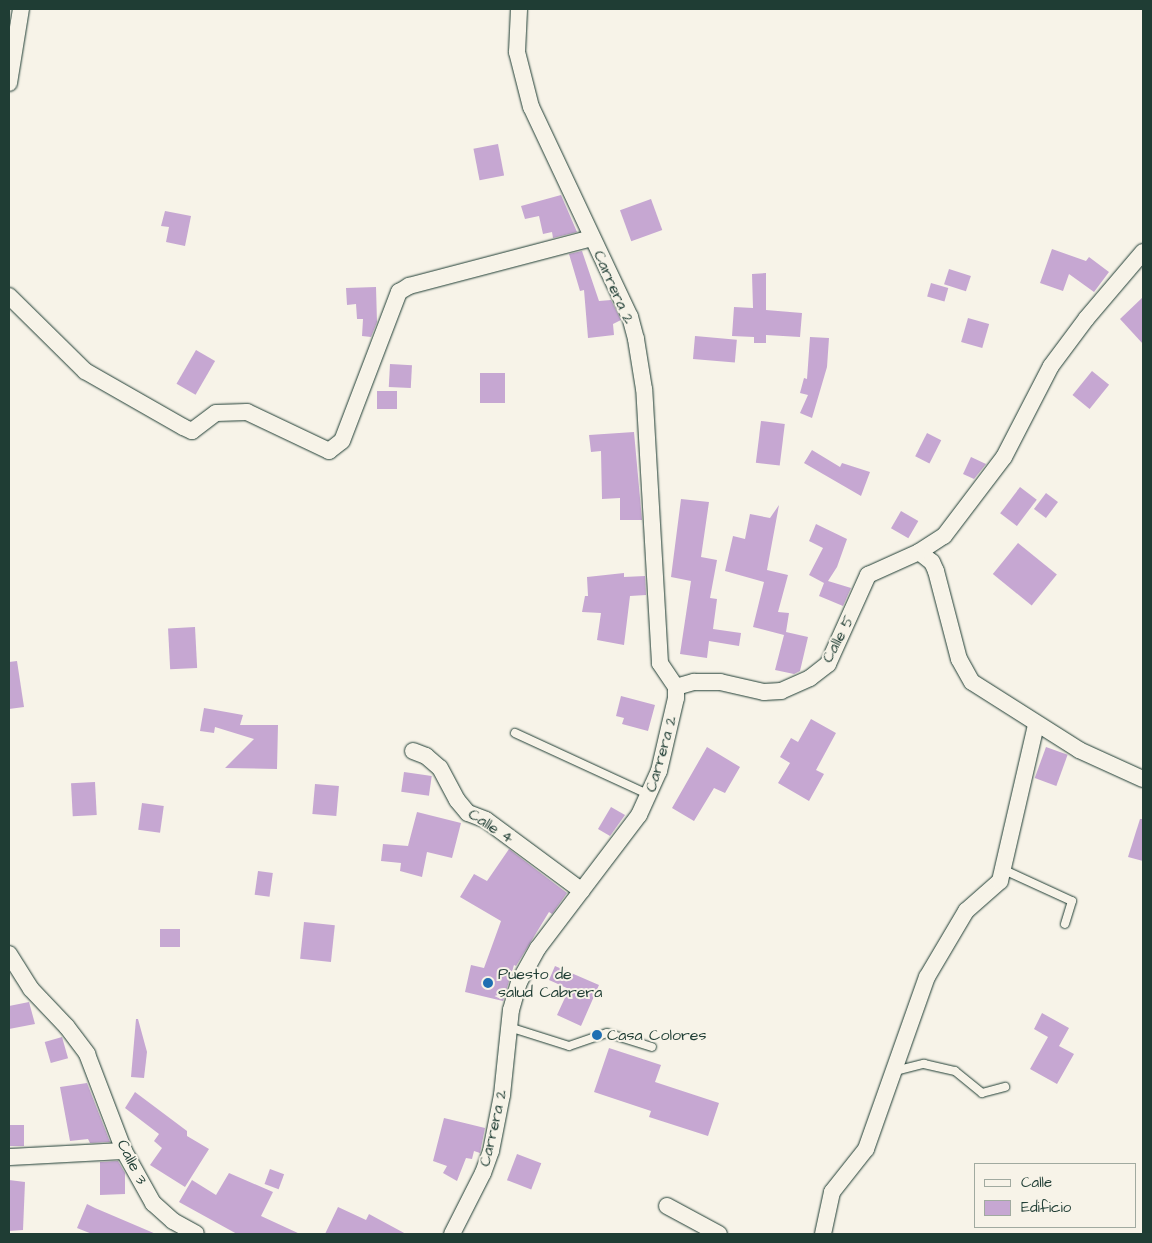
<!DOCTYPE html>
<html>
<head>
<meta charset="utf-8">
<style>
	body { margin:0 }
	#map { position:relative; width:1152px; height:1243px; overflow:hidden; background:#f7f3e8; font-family:"Architects Daughter",sans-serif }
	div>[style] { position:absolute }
	.building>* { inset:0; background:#c6a7d2; transform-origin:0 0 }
	.roads { filter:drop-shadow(0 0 1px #1f3d34) drop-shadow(0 0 1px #1f3d34) }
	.service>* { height:8px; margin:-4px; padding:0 4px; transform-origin:4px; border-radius:4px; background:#f7f3e8 }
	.minor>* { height:16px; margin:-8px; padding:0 8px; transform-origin:8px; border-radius:8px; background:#f7f3e8 }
	.dots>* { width:14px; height:14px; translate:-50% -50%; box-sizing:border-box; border:2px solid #f7f3e8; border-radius:50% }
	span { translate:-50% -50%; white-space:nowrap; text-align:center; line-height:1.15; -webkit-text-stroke:4px #f7f3e8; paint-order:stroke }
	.street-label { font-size:16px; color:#1f3d34 }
	.poi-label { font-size:16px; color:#1f3d34 }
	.left { translate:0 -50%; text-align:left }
	.frame { position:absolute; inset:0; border:10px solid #1f3d34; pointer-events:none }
	.legend { position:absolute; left:974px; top:1163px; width:162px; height:65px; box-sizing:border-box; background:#f7f3e8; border:1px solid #a1aaa0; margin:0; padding:6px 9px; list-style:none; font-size:15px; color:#1f3d34 }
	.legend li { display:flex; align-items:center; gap:10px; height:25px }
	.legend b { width:25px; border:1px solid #a1aaa0 }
</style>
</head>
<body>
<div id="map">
	<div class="building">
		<div style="left:498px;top:144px;width:32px;height:25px;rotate:79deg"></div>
		<div style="clip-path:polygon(561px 195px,577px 232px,553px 238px,552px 232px,543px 234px,539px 216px,525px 219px,521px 206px)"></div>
		<div style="left:651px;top:199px;width:33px;height:33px;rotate:70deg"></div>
		<div style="clip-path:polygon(165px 211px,191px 216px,185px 246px,166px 242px,169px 227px,161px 226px)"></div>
		<div style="clip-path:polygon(1052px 249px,1086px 261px,1089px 257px,1109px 272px,1094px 292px,1069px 274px,1063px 291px,1040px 283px)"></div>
		<div style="clip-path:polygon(582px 251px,599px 301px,611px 300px,621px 320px,613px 324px,614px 335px,588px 338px,584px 290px,580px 291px,569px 254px)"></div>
		<div style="left:949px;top:269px;width:23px;height:16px;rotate:18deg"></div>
		<div style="clip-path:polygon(766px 273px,766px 310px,802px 313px,800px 337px,766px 335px,766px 343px,754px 343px,754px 337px,732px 336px,734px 307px,753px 308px,752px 274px)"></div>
		<div style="left:931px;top:283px;width:18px;height:14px;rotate:16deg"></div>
		<div style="clip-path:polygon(376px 287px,377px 322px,371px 337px,362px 336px,363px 319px,357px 319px,356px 304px,347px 305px,346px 288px)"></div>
		<div style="clip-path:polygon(1143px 297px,1143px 344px,1120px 319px)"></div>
		<div style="left:968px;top:318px;width:22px;height:25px;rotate:16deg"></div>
		<div style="left:695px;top:336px;width:42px;height:23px;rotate:5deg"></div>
		<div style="clip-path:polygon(810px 337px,829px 338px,827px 367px,812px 418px,800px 413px,808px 395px,800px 393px,804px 378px,807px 379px)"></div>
		<div style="left:196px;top:350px;width:22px;height:39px;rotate:30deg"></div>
		<div style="left:390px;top:364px;width:22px;height:23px;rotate:3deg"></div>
		<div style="left:1092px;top:371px;width:22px;height:31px;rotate:39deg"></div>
		<div style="left:480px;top:373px;width:25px;height:30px"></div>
		<div style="left:377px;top:391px;width:20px;height:18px"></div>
		<div style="left:761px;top:421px;width:24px;height:42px;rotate:7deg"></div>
		<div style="clip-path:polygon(634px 432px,642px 520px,620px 520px,620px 498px,602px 499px,601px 451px,591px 452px,589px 435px)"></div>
		<div style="left:927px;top:433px;width:16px;height:26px;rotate:27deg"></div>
		<div style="clip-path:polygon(812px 450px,840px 467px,842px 463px,870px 472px,861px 496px,804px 463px)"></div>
		<div style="clip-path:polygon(971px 457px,986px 464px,974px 479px,963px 474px)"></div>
		<div style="left:1020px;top:487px;width:21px;height:33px;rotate:37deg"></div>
		<div style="left:1046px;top:493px;width:15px;height:20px;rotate:37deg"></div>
		<div style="clip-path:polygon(681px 499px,709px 502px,701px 557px,717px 560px,710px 598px,717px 599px,713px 629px,741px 633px,739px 646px,709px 641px,707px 658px,680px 654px,691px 581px,671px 577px)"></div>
		<div style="clip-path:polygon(779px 505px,767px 570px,788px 575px,778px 612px,789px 613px,786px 632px,808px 637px,800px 671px,794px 674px,775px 670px,784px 635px,753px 627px,764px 582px,725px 571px,733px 536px,745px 539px,750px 514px,770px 518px)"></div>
		<div style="left:901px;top:511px;width:20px;height:20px;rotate:30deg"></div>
		<div style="clip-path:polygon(816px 524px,847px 539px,837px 567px,828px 581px,851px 588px,843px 606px,819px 596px,824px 583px,809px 575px,823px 548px,809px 541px)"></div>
		<div style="left:1018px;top:543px;width:50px;height:40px;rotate:39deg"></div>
		<div style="clip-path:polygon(624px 573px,624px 577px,645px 576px,646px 595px,630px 596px,624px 645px,597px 640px,601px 613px,582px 612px,585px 596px,588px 596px,587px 577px)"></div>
		<div style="left:195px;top:627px;width:41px;height:27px;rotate:87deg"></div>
		<div style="clip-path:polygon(17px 661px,24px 707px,9px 709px,9px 662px)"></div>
		<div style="clip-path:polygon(621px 696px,655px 705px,648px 731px,622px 724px,624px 718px,616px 716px)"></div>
		<div style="clip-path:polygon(204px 708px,243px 715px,240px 725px,278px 725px,277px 769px,225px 768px,254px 739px,215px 727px,214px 733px,200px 731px)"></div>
		<div style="clip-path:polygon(811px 719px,836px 733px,816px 770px,824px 774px,809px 801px,778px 783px,790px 763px,780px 757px,791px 738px,798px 742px)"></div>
		<div style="clip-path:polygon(707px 747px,740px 767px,725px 793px,714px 788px,694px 821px,672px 808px)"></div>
		<div style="left:1046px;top:747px;width:23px;height:33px;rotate:20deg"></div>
		<div style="left:404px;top:772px;width:28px;height:20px;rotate:8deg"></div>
		<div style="left:95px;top:782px;width:33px;height:24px;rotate:87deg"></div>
		<div style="left:315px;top:784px;width:24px;height:30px;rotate:5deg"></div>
		<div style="left:142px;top:803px;width:22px;height:27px;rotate:8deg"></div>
		<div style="clip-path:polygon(611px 807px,625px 815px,610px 836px,598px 829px)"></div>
		<div style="clip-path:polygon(417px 812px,461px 823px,452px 858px,427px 852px,422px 877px,400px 871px,401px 863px,381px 861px,383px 844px,408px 846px)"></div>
		<div style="clip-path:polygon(1140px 819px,1143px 819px,1143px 861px,1128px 857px)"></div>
		<div style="clip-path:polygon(509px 849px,567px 893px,552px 914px,549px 912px,516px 966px,514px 965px,503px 1001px,465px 992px,471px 965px,484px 968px,501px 921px,460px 897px,474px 874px,487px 881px)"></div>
		<div style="left:258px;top:871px;width:15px;height:24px;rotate:8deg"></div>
		<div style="left:304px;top:922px;width:31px;height:37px;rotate:6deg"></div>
		<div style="left:160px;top:929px;width:20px;height:18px"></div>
		<div style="clip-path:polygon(555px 966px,599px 985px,581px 1026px,557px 1015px,569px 989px,549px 980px)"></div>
		<div style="clip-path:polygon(29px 1002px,35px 1024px,9px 1029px,9px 1006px)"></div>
		<div style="clip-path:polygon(1042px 1013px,1069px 1028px,1059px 1046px,1074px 1054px,1057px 1084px,1030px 1069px,1048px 1037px,1034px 1029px)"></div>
		<div style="clip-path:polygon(136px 1019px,138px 1019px,147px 1052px,144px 1078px,131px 1077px)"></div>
		<div style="left:62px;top:1037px;width:22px;height:18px;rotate:74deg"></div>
		<div style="clip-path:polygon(609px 1048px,661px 1065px,655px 1082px,719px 1103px,708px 1136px,649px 1117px,651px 1111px,594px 1092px)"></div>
		<div style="clip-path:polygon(87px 1083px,110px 1142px,90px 1143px,88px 1139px,70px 1141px,60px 1087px)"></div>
		<div style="clip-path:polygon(135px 1092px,187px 1131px,187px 1136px,209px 1149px,185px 1187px,150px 1165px,162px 1148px,154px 1141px,159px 1134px,125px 1108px)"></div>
		<div style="clip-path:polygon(444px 1118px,485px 1128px,480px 1153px,474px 1151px,472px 1159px,466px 1158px,457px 1181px,443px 1173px,447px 1166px,433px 1161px)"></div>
		<div style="left:24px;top:1125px;width:21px;height:15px;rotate:90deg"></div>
		<div style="left:517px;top:1154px;width:26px;height:28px;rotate:21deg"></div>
		<div style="clip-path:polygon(118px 1161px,125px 1173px,125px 1194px,100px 1195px,100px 1162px)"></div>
		<div style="left:270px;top:1169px;width:15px;height:16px;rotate:20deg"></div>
		<div style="clip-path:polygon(229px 1173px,273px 1192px,261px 1216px,300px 1234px,237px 1234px,179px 1202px,192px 1180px,216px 1195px)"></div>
		<div style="clip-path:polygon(9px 1180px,25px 1182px,23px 1230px,9px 1231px)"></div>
		<div style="clip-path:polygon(87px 1204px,95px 1208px,156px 1234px,92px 1234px,77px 1228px)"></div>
		<div style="clip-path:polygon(338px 1207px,366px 1220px,369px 1214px,406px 1234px,325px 1234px)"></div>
	</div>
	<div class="roads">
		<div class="service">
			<div style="left:515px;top:733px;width:149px;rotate:24.7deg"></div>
			<div style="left:1002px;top:869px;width:77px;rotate:24.6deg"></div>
			<div style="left:1072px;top:901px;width:24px;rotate:107deg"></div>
			<div style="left:509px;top:1027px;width:63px;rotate:17.6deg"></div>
			<div style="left:569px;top:1046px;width:40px;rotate:-18.9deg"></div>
			<div style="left:607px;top:1033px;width:47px;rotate:17.3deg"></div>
			<div style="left:895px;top:1071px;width:30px;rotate:-14deg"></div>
			<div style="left:924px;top:1064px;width:32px;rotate:13deg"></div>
			<div style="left:955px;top:1071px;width:35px;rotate:39deg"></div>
			<div style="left:982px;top:1093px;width:24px;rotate:-15deg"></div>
		</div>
		<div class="minor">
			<div style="left:9px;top:83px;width:75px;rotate:-80.8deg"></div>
			<div style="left:9px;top:296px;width:107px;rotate:44.6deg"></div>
			<div style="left:85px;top:371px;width:113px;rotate:29.7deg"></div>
			<div style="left:183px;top:427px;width:10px;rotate:24deg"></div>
			<div style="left:192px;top:431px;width:30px;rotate:-37deg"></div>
			<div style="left:216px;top:413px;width:31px;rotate:-2deg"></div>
			<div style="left:247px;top:412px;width:91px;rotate:25.4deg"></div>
			<div style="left:329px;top:451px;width:16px;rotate:-38deg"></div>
			<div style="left:342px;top:441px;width:160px;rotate:-69.1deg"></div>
			<div style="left:399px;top:292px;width:12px;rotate:-31deg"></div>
			<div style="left:409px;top:286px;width:189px;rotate:-14.7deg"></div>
			<div style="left:919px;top:552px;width:16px;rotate:38deg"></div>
			<div style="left:932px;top:562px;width:10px;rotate:66deg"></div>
			<div style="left:936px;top:571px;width:91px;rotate:75.4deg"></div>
			<div style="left:959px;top:659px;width:26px;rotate:61deg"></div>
			<div style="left:972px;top:682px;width:127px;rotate:32.4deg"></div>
			<div style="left:1079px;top:750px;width:70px;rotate:24.4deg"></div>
			<div style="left:676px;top:687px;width:19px;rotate:-16deg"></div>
			<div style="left:694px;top:682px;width:26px"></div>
			<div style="left:720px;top:682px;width:45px;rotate:12.8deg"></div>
			<div style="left:764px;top:692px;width:17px;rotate:-3deg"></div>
			<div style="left:781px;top:691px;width:32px;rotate:-24deg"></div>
			<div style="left:810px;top:678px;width:23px;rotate:-38deg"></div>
			<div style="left:828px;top:664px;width:98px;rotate:-65.8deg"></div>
			<div style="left:868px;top:575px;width:56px;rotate:-24.3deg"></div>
			<div style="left:919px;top:552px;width:30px;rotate:-33deg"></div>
			<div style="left:944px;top:536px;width:99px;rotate:-52.8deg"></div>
			<div style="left:1004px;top:457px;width:102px;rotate:-62.7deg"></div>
			<div style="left:1051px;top:366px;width:59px;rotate:-53.3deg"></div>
			<div style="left:1086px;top:319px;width:88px;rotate:-49.6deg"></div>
			<div style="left:413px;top:751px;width:14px;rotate:21deg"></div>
			<div style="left:426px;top:756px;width:18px;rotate:41deg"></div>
			<div style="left:440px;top:768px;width:36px;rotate:62deg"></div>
			<div style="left:457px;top:800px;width:17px;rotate:50deg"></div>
			<div style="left:468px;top:813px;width:19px;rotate:21deg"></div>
			<div style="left:486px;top:820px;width:119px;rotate:36.5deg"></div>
			<div style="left:9px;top:954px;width:41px;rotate:57.8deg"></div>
			<div style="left:31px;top:989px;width:52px;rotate:46.5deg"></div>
			<div style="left:67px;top:1027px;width:34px;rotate:53deg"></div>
			<div style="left:87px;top:1054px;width:104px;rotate:69.1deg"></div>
			<div style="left:124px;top:1151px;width:60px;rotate:60.9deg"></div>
			<div style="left:153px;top:1203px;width:27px;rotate:42deg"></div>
			<div style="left:173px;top:1221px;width:26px;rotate:29deg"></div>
			<div style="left:9px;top:1157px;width:115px;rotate:-3deg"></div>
			<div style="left:667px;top:1206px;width:59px;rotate:28.3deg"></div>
			<div style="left:452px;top:1234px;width:68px;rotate:-63.1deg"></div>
			<div style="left:483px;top:1173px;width:23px;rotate:-70deg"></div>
			<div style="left:491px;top:1151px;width:57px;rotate:-78.9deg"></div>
			<div style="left:502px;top:1095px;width:85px;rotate:-84deg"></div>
			<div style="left:511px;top:1010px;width:29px;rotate:-74deg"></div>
			<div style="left:519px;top:982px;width:39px;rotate:-61deg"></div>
			<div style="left:538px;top:948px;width:167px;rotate:-52.8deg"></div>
			<div style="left:639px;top:815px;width:48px;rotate:-65.6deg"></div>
			<div style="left:659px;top:771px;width:75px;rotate:-76.9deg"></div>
			<div style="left:676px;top:698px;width:11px;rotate:-90deg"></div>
			<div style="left:676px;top:687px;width:29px;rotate:-124deg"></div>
			<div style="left:660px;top:663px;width:274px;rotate:-93.3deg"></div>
			<div style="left:644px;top:389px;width:51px;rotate:-99.1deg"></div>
			<div style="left:636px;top:339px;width:23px;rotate:-105deg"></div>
			<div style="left:630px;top:317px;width:232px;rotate:-115.2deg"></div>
			<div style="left:531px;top:107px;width:57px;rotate:-104.3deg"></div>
			<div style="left:517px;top:52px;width:43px;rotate:-87.3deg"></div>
			<div style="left:823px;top:1234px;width:43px;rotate:-77.9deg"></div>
			<div style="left:832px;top:1192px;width:55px;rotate:-51.7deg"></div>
			<div style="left:866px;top:1149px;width:182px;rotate:-70.5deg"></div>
			<div style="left:927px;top:977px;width:77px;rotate:-59.4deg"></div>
			<div style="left:966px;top:911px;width:45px;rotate:-41.4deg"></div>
			<div style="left:1000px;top:881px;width:160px;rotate:-77deg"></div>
		</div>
	</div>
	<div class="dots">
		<div style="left:488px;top:983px;background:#1f6fb2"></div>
		<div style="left:597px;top:1035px;background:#1f6fb2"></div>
	</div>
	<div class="street-label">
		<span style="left:614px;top:287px;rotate:66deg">Carrera 2</span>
		<span style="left:838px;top:639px;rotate:-62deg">Calle 5</span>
		<span style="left:661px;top:754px;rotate:-74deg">Carrera 2</span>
		<span style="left:491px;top:826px;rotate:33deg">Calle 4</span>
		<span style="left:493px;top:1128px;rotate:-77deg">Carrera 2</span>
		<span style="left:132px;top:1162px;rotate:63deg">Calle 3</span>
	</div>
	<div class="poi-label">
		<span class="left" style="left:498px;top:983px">Puesto de<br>salud Cabrera</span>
		<span class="left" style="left:607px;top:1035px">Casa Colores</span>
	</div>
	<div class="frame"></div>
	<ul class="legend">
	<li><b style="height:6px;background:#f7f3e8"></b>Calle</li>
	<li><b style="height:14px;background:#c6a7d2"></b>Edificio</li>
	</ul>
</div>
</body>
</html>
